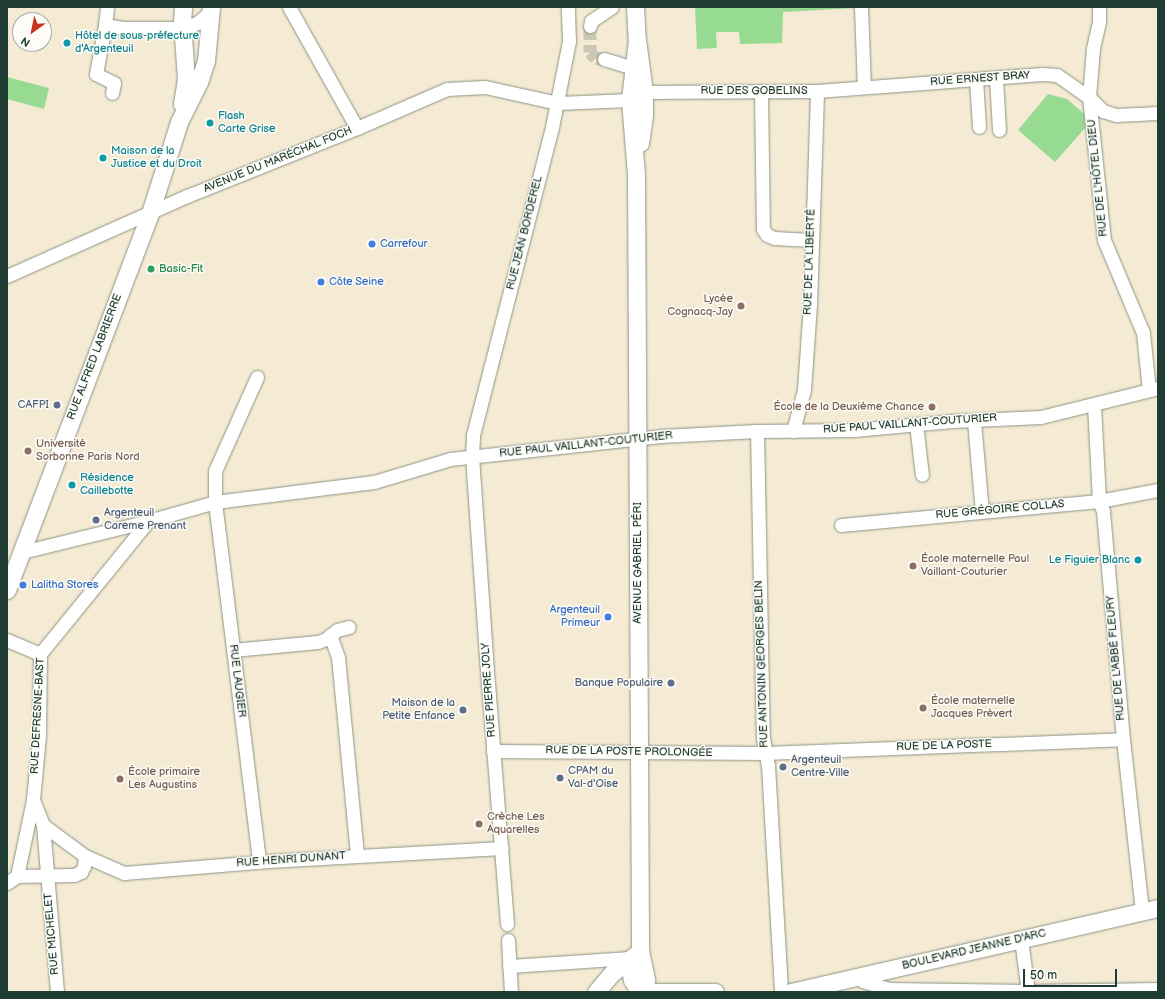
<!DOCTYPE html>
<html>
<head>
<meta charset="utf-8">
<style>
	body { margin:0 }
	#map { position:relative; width:1165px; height:999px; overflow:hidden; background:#f5ead4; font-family:"Balsamiq Sans",sans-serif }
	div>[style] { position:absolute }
	.green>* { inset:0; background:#97db93 }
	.minor-tunnel>* { height:13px; margin-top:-6.5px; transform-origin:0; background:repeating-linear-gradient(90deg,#cac7b4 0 13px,transparent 0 19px) }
	.roads { filter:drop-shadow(0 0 1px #8a9484) drop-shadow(0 0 1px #8a9484) }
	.minor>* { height:13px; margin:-6.5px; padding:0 6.5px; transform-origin:6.5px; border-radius:6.5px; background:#fff }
	.major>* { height:17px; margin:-8.5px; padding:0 8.5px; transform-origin:8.5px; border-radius:8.5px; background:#fff }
	.dots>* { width:11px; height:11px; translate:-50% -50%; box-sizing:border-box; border:2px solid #fdfcf7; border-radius:50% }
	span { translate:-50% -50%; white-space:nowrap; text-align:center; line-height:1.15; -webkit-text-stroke:3px #fdfcf7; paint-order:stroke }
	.culture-label { font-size:11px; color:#0d838f }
	.left { translate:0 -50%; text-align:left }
	.right { translate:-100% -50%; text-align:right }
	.street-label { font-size:11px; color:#1f3d34 }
	.shop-label { font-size:11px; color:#366cbe }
	.leisure-label { font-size:11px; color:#27864d }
	.education-label { font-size:11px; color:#785e54 }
	.service-label { font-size:11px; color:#4e5e75 }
	.frame { position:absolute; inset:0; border:8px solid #1f3d34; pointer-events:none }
	.north { position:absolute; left:12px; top:12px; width:40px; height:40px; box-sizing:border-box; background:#fdfcf7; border:1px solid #a4b0a9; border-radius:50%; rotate:213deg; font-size:11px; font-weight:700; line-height:16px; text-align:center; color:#1f3d34 }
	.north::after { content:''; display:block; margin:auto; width:14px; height:18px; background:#c8321e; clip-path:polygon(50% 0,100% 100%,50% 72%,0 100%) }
	.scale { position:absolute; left:1023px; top:969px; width:94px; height:18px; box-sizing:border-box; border:2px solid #1f3d34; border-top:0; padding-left:5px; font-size:12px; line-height:14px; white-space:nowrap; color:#1f3d34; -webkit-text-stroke:3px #fdfcf7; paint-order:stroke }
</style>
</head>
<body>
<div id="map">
	<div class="green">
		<div style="clip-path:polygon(695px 7px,857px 7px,857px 8px,783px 12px,782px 43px,740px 44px,739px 32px,716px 32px,717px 48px,697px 49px)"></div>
		<div style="clip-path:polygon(7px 77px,49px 88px,44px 109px,7px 99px)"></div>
		<div style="clip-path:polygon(1048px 94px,1067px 99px,1084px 114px,1086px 127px,1055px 162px,1018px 130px)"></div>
	</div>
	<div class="minor-tunnel">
		<div style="left:590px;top:26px;width:26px;rotate:90deg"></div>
		<div style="left:590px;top:52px;width:8px;rotate:45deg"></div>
		<div style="left:596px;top:58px;width:8px;rotate:7deg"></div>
	</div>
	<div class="roads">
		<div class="minor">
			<div style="left:107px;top:7px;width:18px;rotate:96deg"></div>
			<div style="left:105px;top:25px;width:18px;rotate:9deg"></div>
			<div style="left:123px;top:28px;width:59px"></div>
			<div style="left:182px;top:28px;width:16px;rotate:-18deg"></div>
			<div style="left:197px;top:23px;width:17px;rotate:-40deg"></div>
			<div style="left:289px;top:7px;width:139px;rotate:60.7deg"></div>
			<div style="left:861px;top:7px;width:80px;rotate:87.9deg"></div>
			<div style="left:1099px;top:7px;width:15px;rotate:90deg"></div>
			<div style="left:1099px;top:22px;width:28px;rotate:103deg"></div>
			<div style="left:1093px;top:49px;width:48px;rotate:94.8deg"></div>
			<div style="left:1089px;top:97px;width:144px;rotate:84deg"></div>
			<div style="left:1104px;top:240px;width:101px;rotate:67.2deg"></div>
			<div style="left:1143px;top:333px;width:57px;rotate:84deg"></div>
			<div style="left:105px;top:25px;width:50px;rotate:100.4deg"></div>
			<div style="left:96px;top:74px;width:20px;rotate:27deg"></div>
			<div style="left:114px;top:83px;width:10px;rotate:101deg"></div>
			<div style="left:590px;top:26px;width:5px;rotate:-79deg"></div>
			<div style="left:591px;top:21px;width:25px;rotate:-34deg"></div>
			<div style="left:604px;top:59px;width:30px;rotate:17deg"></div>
			<div style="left:996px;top:78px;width:52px;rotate:86.7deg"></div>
			<div style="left:976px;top:79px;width:48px;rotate:86.4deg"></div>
			<div style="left:761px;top:91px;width:138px;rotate:89.2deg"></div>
			<div style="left:763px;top:229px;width:7px;rotate:56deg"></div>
			<div style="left:767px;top:235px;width:8px;rotate:23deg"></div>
			<div style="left:774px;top:238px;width:37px;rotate:3deg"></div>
			<div style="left:644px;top:92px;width:173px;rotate:-0.3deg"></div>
			<div style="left:817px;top:91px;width:226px;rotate:-4.3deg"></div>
			<div style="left:1042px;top:74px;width:15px;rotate:4deg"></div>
			<div style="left:1057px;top:75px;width:39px;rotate:35deg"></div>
			<div style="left:1089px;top:97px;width:20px;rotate:45deg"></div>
			<div style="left:1103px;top:111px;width:14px;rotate:17deg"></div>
			<div style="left:1116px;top:115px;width:42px;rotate:-2.7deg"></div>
			<div style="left:7px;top:276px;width:197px;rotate:-24deg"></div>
			<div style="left:187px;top:196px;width:183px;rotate:-21.8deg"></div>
			<div style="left:357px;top:128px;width:98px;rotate:-23.4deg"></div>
			<div style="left:447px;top:89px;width:38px;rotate:-3deg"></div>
			<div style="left:485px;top:87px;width:75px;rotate:12.4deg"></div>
			<div style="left:558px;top:103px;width:72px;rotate:-2.4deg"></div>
			<div style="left:257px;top:377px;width:103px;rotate:114.1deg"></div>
			<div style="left:215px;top:471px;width:31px;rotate:90deg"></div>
			<div style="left:215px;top:502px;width:362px;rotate:83deg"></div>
			<div style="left:1094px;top:405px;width:96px;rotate:87deg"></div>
			<div style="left:1099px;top:501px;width:11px;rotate:68deg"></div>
			<div style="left:1103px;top:511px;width:229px;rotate:85deg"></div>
			<div style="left:1123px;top:739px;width:174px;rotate:83.7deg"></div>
			<div style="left:974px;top:421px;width:91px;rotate:85deg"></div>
			<div style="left:916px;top:424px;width:51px;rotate:83.3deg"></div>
			<div style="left:757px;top:431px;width:307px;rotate:88.9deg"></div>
			<div style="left:763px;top:738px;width:27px;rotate:80deg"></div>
			<div style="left:768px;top:765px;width:227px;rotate:86.7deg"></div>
			<div style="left:793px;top:431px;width:42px;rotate:-75deg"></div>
			<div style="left:804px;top:390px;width:85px;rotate:-86deg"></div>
			<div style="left:810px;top:305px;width:214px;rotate:-88.1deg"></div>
			<div style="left:841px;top:525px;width:259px;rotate:-5.3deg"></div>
			<div style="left:1099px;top:501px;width:60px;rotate:-10.6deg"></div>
			<div style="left:22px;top:552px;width:130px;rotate:-13.8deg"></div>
			<div style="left:148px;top:521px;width:70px;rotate:-15.8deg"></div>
			<div style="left:215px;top:502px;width:160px;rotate:-7.2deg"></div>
			<div style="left:374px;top:482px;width:79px;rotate:-16.8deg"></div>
			<div style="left:450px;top:459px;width:212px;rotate:-6.2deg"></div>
			<div style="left:661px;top:436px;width:96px;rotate:-3deg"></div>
			<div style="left:757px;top:431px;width:97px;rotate:-0.6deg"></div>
			<div style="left:854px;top:430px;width:98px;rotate:-5.2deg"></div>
			<div style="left:952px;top:421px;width:89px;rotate:-2.6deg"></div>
			<div style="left:1041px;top:417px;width:121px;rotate:-13.9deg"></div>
			<div style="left:330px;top:635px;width:23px;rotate:70deg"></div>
			<div style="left:338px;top:657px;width:200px;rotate:84.5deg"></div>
			<div style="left:7px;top:640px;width:36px;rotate:23deg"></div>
			<div style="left:233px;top:650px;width:85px;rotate:-5.4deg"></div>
			<div style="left:318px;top:642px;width:9px;rotate:-21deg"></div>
			<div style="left:326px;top:639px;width:14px;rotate:-39deg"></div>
			<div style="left:337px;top:630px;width:12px;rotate:-14deg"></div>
			<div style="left:493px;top:751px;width:272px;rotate:0.4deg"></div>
			<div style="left:765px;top:753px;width:358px;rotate:-2.2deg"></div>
			<div style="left:33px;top:800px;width:27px;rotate:68deg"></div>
			<div style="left:43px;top:825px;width:168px;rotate:85.2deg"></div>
			<div style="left:43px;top:825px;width:52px;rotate:36.4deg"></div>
			<div style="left:85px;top:856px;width:43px;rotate:23.6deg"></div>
			<div style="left:124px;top:873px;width:145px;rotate:-4.7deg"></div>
			<div style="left:269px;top:861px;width:233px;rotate:-3.2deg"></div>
			<div style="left:17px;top:876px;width:78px;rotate:-78.1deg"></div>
			<div style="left:33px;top:800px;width:65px;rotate:-84.7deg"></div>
			<div style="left:39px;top:735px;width:81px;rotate:-89.3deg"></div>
			<div style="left:40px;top:654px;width:171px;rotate:-50.9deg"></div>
			<div style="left:7px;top:883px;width:12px;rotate:-35deg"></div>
			<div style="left:17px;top:876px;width:57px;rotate:-1deg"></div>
			<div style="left:74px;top:875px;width:8px;rotate:-23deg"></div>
			<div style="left:81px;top:872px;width:7px;rotate:-63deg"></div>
			<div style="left:84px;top:866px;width:10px;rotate:-84deg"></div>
			<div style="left:507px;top:924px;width:240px;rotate:-94.5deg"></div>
			<div style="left:488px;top:685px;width:230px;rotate:-94deg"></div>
			<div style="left:472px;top:456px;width:21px;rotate:-87deg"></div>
			<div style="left:473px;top:435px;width:318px;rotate:-75.6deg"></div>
			<div style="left:552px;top:127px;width:88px;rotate:-78.8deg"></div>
			<div style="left:569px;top:41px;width:34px;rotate:-92deg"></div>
			<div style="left:1021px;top:939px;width:53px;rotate:82.5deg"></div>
			<div style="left:508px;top:940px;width:52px;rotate:86.7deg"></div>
			<div style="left:509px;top:966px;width:122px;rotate:-3.8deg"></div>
			<div style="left:860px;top:977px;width:5px;rotate:53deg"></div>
			<div style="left:863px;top:981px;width:28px;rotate:17deg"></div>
			<div style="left:890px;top:989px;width:138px;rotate:0.8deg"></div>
			<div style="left:1028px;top:991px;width:130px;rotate:-0.9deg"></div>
		</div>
		<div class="major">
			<div style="left:635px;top:7px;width:33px;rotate:87deg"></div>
			<div style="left:637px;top:40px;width:52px;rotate:82.3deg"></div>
			<div style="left:644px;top:92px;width:23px;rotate:90deg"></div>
			<div style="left:644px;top:115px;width:28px;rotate:98deg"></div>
			<div style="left:637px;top:40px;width:60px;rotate:96.7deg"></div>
			<div style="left:630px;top:100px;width:75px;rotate:85.4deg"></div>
			<div style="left:636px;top:175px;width:776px;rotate:89.7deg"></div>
			<div style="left:640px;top:951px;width:30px;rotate:78deg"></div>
			<div style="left:646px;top:980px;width:13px;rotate:117deg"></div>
			<div style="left:182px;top:104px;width:25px;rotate:-81deg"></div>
			<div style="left:186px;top:79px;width:57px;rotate:-94deg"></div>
			<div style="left:182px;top:22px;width:15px;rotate:-86deg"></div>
			<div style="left:7px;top:590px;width:403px;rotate:-69.2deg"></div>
			<div style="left:150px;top:213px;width:96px;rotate:-72.3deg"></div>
			<div style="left:179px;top:122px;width:45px;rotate:-63.4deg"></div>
			<div style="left:199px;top:82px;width:22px;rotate:-72deg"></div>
			<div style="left:206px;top:61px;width:54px;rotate:-84.7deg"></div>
			<div style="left:640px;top:951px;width:25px;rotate:111deg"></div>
			<div style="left:631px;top:974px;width:6px;rotate:81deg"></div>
			<div style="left:632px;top:980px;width:14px;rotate:56deg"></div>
			<div style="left:596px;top:992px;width:25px;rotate:-50deg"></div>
			<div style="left:612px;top:973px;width:36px;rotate:-38deg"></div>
			<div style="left:640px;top:992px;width:75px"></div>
			<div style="left:791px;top:992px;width:376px;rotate:-12.9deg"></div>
		</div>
	</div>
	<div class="dots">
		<div style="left:67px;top:43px;background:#0f9aa8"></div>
		<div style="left:210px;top:123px;background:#0f9aa8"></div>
		<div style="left:103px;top:158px;background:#0f9aa8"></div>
		<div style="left:372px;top:244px;background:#3f7fe0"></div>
		<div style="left:151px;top:269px;background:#2e9e5b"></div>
		<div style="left:321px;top:282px;background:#3f7fe0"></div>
		<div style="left:741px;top:306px;background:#8d6e63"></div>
		<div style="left:57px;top:405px;background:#5c6f8a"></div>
		<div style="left:932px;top:407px;background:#8d6e63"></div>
		<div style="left:28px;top:451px;background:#8d6e63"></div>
		<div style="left:72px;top:485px;background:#0f9aa8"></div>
		<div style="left:96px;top:520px;background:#5c6f8a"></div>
		<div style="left:1138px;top:560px;background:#0f9aa8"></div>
		<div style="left:913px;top:566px;background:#8d6e63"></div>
		<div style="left:23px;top:585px;background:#3f7fe0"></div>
		<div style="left:608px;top:617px;background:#3f7fe0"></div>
		<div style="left:671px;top:683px;background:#5c6f8a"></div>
		<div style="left:923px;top:708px;background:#8d6e63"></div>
		<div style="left:463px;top:710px;background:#5c6f8a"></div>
		<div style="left:783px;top:767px;background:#5c6f8a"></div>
		<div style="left:560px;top:778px;background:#5c6f8a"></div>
		<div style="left:120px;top:779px;background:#8d6e63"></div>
		<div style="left:479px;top:824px;background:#8d6e63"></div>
	</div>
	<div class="culture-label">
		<span class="left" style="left:75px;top:43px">Hôtel de sous-préfecture<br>d'Argenteuil</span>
		<span class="left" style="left:218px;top:123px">Flash<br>Carte Grise</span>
		<span class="left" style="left:111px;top:158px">Maison de la<br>Justice et du Droit</span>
		<span class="left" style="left:80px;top:485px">Résidence<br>Caillebotte</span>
		<span class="right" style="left:1130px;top:560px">Le Figuier Blanc</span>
	</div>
	<div class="street-label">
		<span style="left:980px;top:79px;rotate:-4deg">RUE ERNEST BRAY</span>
		<span style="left:754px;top:91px">RUE DES GOBELINS</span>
		<span style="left:278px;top:160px;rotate:-22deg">AVENUE DU MARÉCHAL FOCH</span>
		<span style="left:1098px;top:178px;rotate:-96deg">RUE DE L'HÔTEL DIEU</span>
		<span style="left:525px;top:233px;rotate:-76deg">RUE JEAN BORDEREL</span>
		<span style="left:810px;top:262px;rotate:-88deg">RUE DE LA LIBERTÉ</span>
		<span style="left:95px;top:357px;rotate:-69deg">RUE ALFRED LABRIERRE</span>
		<span style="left:910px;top:424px;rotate:-4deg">RUE PAUL VAILLANT-COUTURIER</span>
		<span style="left:586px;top:445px;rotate:-6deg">RUE PAUL VAILLANT-COUTURIER</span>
		<span style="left:1000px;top:510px;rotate:-5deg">RUE GRÉGOIRE COLLAS</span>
		<span style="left:638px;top:563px;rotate:-90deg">AVENUE GABRIEL PÉRI</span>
		<span style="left:1116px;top:658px;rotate:-95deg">RUE DE L'ABBÉ FLEURY</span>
		<span style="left:762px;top:664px;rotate:-92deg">RUE ANTONIN GEORGES BELIN</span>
		<span style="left:237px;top:681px;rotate:83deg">RUE LAUGIER</span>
		<span style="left:489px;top:690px;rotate:-94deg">RUE PIERRE JOLY</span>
		<span style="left:38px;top:716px;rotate:-87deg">RUE DEFRESNE-BAST</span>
		<span style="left:944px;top:746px;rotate:-2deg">RUE DE LA POSTE</span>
		<span style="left:629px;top:752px;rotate:1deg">RUE DE LA POSTE PROLONGÉE</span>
		<span style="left:291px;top:860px;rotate:-4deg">RUE HENRI DUNANT</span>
		<span style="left:52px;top:934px;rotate:-95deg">RUE MICHELET</span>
		<span style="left:974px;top:950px;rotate:-13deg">BOULEVARD JEANNE D'ARC</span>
	</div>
	<div class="shop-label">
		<span class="left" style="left:380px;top:244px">Carrefour</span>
		<span class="left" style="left:329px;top:282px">Côte Seine</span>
		<span class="left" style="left:31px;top:585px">Lalitha Stores</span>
		<span class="right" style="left:600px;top:617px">Argenteuil<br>Primeur</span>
	</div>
	<div class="leisure-label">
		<span class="left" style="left:159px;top:269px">Basic-Fit</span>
	</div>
	<div class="education-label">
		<span class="right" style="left:733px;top:306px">Lycée<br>Cognacq-Jay</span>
		<span class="right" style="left:924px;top:407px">École de la Deuxième Chance</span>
		<span class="left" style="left:36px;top:451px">Université<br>Sorbonne Paris Nord</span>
		<span class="left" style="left:921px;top:566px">École maternelle Paul<br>Vaillant-Couturier</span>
		<span class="left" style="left:931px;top:708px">École maternelle<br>Jacques Prévert</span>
		<span class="left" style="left:128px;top:779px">École primaire<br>Les Augustins</span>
		<span class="left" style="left:487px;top:824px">Crèche Les<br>Aquarelles</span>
	</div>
	<div class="service-label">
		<span class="right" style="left:49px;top:405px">CAFPI</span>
		<span class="left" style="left:104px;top:520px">Argenteuil<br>Careme Prenant</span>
		<span class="right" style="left:663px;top:683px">Banque Populaire</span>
		<span class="right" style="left:455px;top:710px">Maison de la<br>Petite Enfance</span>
		<span class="left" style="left:791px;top:767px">Argenteuil<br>Centre-Ville</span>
		<span class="left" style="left:568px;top:778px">CPAM du<br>Val-d'Oise</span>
	</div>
	<div class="frame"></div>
	<div class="north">N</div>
	<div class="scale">50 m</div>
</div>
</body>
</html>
